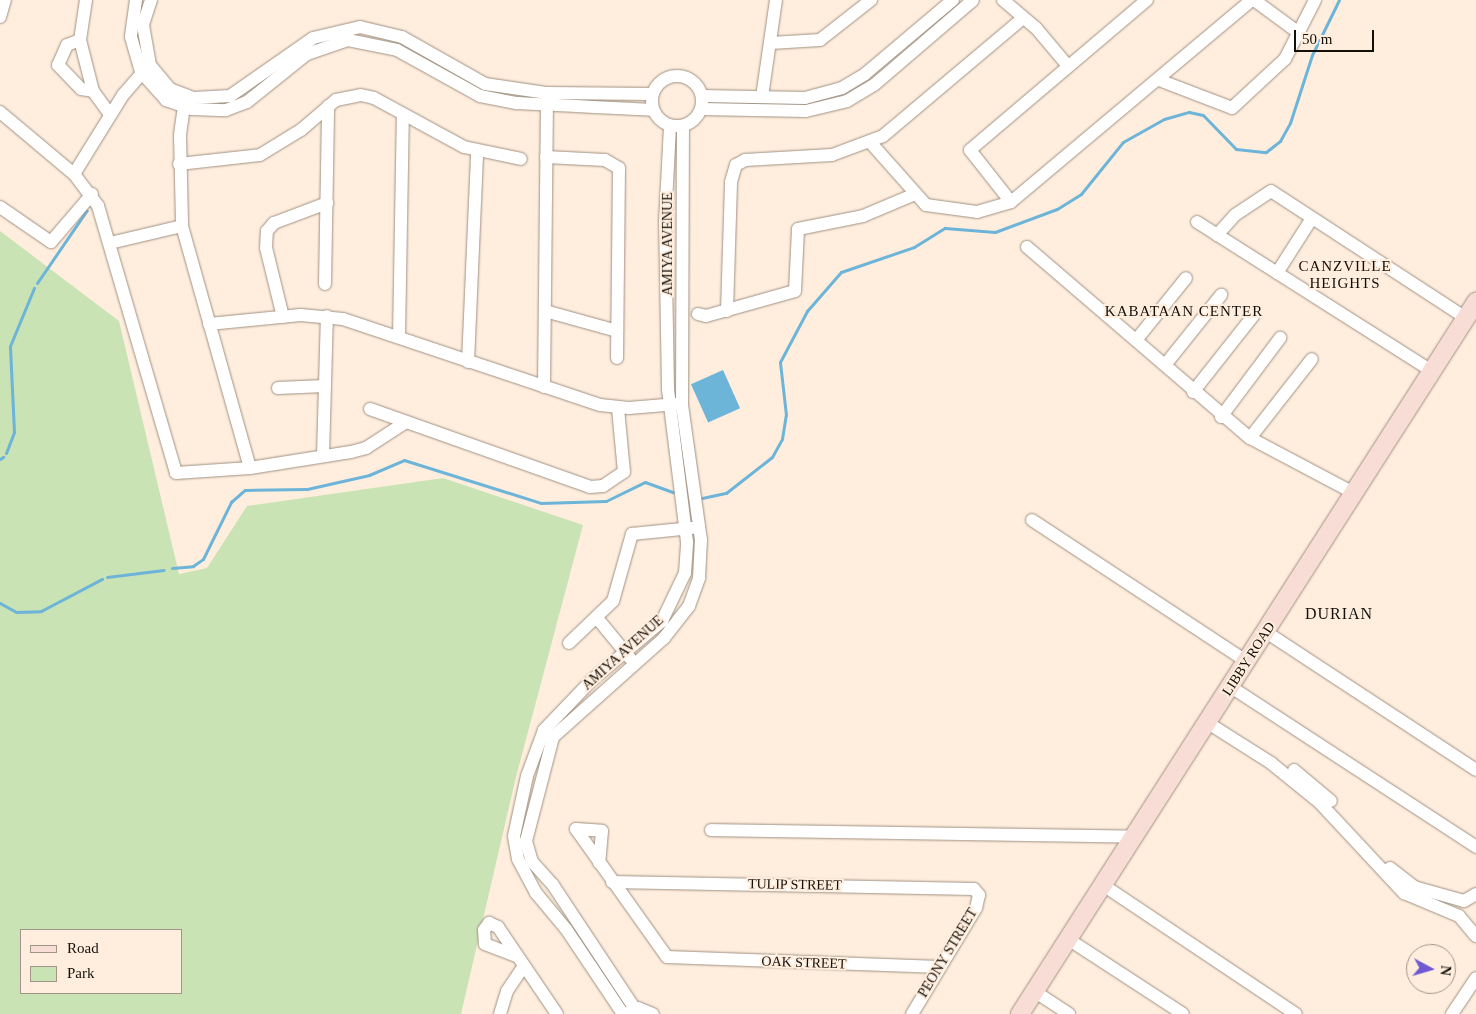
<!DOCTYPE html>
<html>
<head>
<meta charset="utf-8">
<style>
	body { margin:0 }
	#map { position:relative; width:1476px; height:1014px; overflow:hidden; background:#ffeede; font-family:"Times New Roman",serif }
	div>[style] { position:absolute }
	.green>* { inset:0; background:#cae3b5 }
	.water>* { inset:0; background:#6db4d9; transform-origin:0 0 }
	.stream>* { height:3px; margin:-1.5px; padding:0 1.5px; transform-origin:1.5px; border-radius:1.5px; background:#6db4d9 }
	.roads { filter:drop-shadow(0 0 1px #a09182) drop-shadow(0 0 1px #a09182) }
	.minor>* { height:12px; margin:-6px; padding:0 6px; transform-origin:6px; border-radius:6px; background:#fff }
	.minor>.ring { margin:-6px; padding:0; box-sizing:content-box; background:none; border:12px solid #fff; border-radius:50% }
	.secondary>* { height:18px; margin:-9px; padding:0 9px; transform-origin:9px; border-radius:9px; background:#f7ddd6 }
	span { translate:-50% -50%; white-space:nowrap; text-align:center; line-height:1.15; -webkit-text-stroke:4px #ffeede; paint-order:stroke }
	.street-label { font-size:14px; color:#140f09 }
	.neighbourhood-label { font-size:15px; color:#140f09; letter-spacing:1px }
	.quarter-label { font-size:16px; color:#140f09; letter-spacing:1px }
	.legend { position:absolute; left:20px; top:929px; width:162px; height:65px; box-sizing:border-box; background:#ffeede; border:1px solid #a19589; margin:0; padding:6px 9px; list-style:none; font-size:15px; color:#140f09 }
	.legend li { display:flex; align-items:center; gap:10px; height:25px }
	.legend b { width:25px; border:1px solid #a19589 }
	.north { position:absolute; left:1406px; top:944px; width:50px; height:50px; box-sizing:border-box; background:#ffeede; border:1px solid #a19589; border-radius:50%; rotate:96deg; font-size:14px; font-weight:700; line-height:20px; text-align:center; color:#140f09 }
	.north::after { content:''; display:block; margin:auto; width:18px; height:22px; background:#6f59d3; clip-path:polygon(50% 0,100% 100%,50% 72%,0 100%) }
	.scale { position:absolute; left:1294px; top:30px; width:80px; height:22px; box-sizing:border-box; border:2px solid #140f09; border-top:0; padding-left:6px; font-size:15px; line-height:18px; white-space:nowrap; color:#140f09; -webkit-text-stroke:4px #ffeede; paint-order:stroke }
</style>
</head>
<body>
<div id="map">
	<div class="green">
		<div style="clip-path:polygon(evenodd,0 231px,119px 321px,179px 574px,207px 568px,247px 506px,443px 478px,583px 525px,516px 777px,461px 1014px,0 1014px,0 231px,21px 930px,181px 930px,181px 993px,21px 993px,21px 930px)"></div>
	</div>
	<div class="water">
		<div style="left:723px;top:370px;width:42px;height:35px;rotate:66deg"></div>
	</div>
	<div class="stream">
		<div style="left:37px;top:283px;width:88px;rotate:-55.6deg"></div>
		<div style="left:6px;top:453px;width:22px;rotate:-69deg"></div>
		<div style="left:14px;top:432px;width:86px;rotate:-92.7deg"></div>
		<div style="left:10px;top:346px;width:63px;rotate:-67.5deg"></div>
		<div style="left:0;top:459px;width:4px;rotate:-34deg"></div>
		<div style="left:702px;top:498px;width:25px;rotate:-12deg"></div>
		<div style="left:726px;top:493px;width:58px;rotate:-38deg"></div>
		<div style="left:772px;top:457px;width:21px;rotate:-61deg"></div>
		<div style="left:782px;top:439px;width:24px;rotate:-81deg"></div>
		<div style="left:786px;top:415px;width:53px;rotate:-96.5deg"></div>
		<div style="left:780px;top:362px;width:58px;rotate:-62.1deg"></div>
		<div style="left:807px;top:311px;width:52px;rotate:-48.9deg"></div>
		<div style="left:841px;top:272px;width:77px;rotate:-18.9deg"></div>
		<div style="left:914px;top:247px;width:36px;rotate:-32deg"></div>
		<div style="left:945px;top:228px;width:50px;rotate:4.6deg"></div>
		<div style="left:995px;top:232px;width:66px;rotate:-20.4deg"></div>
		<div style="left:1057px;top:209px;width:28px;rotate:-32deg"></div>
		<div style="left:1081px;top:194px;width:67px;rotate:-51.1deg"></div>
		<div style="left:1123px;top:142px;width:47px;rotate:-29.3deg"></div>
		<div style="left:1164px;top:119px;width:26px;rotate:-16deg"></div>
		<div style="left:1189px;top:112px;width:14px;rotate:12deg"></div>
		<div style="left:1203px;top:115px;width:47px;rotate:45.9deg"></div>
		<div style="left:1236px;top:149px;width:30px;rotate:6deg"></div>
		<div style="left:1266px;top:152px;width:18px;rotate:-38deg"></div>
		<div style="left:1280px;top:141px;width:21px;rotate:-61deg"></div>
		<div style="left:1290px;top:123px;width:71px;rotate:-72.1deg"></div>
		<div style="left:1312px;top:55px;width:61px;rotate:-63.9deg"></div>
		<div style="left:172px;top:568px;width:21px;rotate:-5deg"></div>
		<div style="left:193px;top:566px;width:12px;rotate:-35deg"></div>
		<div style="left:203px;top:559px;width:64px;rotate:-63.8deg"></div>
		<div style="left:231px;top:502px;width:18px;rotate:-41deg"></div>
		<div style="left:245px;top:490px;width:62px;rotate:-0.9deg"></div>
		<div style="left:307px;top:489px;width:64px;rotate:-12.7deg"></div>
		<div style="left:369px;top:475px;width:38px;rotate:-23deg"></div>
		<div style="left:404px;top:460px;width:144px;rotate:17.4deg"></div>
		<div style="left:541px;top:503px;width:65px;rotate:-1.8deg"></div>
		<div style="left:606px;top:501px;width:43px;rotate:-26deg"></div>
		<div style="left:645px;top:482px;width:30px;rotate:20deg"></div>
		<div style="left:107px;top:577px;width:57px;rotate:-7deg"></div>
		<div style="left:0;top:603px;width:18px;rotate:29deg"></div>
		<div style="left:16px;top:612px;width:25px;rotate:-2deg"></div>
		<div style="left:41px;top:611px;width:69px;rotate:-27.7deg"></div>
	</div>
	<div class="roads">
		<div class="minor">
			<div style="left:86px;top:0;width:40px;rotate:98.5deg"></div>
			<div style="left:80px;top:40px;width:53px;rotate:75.7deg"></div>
			<div style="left:93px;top:91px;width:29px;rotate:54deg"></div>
			<div style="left:136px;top:0;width:37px;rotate:98deg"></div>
			<div style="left:131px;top:37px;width:36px;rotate:74deg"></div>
			<div style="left:141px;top:72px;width:38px;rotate:48deg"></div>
			<div style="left:166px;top:100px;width:28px;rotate:19deg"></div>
			<div style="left:192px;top:109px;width:34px;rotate:2deg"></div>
			<div style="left:226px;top:110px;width:22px;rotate:-21deg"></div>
			<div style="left:247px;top:102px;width:77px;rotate:-38.7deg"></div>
			<div style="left:307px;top:54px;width:43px;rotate:-18.9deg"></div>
			<div style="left:348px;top:40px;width:50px;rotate:11.5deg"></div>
			<div style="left:397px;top:50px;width:95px;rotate:29deg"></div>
			<div style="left:480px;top:96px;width:38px;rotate:11deg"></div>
			<div style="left:517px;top:103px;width:136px;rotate:2.9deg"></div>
			<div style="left:151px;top:0;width:26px;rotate:108deg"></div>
			<div style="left:143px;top:25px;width:41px;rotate:80.1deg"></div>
			<div style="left:150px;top:65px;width:31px;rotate:50deg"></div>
			<div style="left:170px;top:89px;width:26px;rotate:21deg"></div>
			<div style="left:194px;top:98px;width:36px;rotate:-3deg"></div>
			<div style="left:230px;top:96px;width:101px;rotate:-34.9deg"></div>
			<div style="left:313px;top:38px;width:48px;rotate:-13.2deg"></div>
			<div style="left:360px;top:27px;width:43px;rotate:13.4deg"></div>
			<div style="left:402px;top:37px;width:95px;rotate:29.5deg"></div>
			<div style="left:485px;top:84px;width:63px;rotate:8.3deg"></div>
			<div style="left:547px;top:93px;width:105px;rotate:0.5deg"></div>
			<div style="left:1003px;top:0;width:43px;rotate:40.3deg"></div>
			<div style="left:1036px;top:28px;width:50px;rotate:49.9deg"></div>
			<div style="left:1254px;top:0;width:56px;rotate:36.3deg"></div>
			<div style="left:0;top:17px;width:18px;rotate:-74deg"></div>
			<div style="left:80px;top:40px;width:14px;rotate:159deg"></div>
			<div style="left:67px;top:45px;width:22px;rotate:114deg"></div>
			<div style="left:58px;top:65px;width:33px;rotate:46deg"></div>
			<div style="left:81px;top:89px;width:12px;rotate:9deg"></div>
			<div style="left:771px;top:43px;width:49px;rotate:-3.5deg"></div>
			<div style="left:820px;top:40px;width:65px;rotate:-38.1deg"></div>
			<div class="ring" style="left:652px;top:76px;width:38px;height:38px"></div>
			<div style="left:1159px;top:80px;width:78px;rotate:21deg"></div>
			<div style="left:1232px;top:108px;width:72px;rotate:-42.8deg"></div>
			<div style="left:1285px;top:59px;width:66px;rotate:-63deg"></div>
			<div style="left:702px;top:96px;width:103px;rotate:1.1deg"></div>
			<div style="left:805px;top:98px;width:38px;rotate:-15deg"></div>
			<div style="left:842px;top:88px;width:27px;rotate:-31deg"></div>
			<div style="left:865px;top:74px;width:115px;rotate:-40.1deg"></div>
			<div style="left:762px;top:97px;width:98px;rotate:-81.8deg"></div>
			<div style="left:185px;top:99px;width:36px;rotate:98deg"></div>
			<div style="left:180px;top:135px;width:91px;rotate:88.7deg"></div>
			<div style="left:182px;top:226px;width:251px;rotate:74.3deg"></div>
			<div style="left:701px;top:109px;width:105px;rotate:1.1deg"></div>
			<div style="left:806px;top:111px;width:42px;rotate:-13.7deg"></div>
			<div style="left:847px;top:101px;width:31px;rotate:-31deg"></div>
			<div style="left:874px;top:85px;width:130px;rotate:-40.6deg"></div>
			<div style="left:0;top:112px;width:97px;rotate:40deg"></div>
			<div style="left:74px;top:174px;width:40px;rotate:53deg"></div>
			<div style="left:98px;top:206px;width:278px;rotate:73.7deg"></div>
			<div style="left:176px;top:473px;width:74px;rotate:-3.9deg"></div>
			<div style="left:250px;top:468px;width:102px;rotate:-9deg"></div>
			<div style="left:351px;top:452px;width:16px;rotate:-15deg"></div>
			<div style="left:366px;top:448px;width:48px;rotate:-33deg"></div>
			<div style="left:870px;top:142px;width:84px;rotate:48.4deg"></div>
			<div style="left:926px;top:205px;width:51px;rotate:7.8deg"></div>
			<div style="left:977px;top:212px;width:35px;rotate:-16deg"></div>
			<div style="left:1011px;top:202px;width:314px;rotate:-40deg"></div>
			<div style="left:546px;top:157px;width:59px;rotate:2.9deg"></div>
			<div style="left:605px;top:160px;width:16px;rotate:30deg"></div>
			<div style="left:619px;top:168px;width:190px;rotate:90.6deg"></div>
			<div style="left:179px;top:164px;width:81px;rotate:-6.3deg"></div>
			<div style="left:260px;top:155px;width:48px;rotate:-31.4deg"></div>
			<div style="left:301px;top:130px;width:46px;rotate:-40.6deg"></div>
			<div style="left:336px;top:100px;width:25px;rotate:-11deg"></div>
			<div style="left:361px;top:95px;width:13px;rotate:13deg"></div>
			<div style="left:374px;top:98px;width:102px;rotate:28.6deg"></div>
			<div style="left:464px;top:147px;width:58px;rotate:11.9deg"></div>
			<div style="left:74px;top:174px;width:93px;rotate:-58.2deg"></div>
			<div style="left:123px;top:95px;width:37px;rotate:-49deg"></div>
			<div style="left:1011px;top:202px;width:66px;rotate:-128.3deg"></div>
			<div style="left:970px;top:150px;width:232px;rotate:-40.3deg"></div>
			<div style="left:0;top:207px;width:62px;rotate:34.5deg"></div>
			<div style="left:51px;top:242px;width:63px;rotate:-49.5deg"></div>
			<div style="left:1197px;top:222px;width:278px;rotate:32.4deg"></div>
			<div style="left:1217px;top:235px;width:27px;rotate:-48deg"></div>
			<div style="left:1235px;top:215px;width:43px;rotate:-33.7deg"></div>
			<div style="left:1271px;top:191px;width:233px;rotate:33.1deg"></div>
			<div style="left:110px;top:243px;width:74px;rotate:-13.3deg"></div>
			<div style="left:1027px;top:247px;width:294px;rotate:40.6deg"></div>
			<div style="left:1250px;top:438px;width:118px;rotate:27.9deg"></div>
			<div style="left:1277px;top:273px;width:65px;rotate:-57.5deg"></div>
			<div style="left:325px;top:284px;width:178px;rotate:-89deg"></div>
			<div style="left:545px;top:311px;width:75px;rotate:15.5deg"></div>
			<div style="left:727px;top:311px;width:129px;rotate:-88.2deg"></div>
			<div style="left:731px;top:182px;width:18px;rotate:-74deg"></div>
			<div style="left:736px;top:165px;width:10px;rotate:-29deg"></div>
			<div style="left:745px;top:160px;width:87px;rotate:-3.3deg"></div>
			<div style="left:832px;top:155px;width:54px;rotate:-20.4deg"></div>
			<div style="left:883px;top:136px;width:183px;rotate:-40.1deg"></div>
			<div style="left:698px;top:314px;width:8px;rotate:14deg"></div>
			<div style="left:706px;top:316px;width:92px;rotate:-15.7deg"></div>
			<div style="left:795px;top:291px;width:62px;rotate:-87.2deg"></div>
			<div style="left:798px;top:229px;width:66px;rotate:-11.3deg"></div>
			<div style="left:863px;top:216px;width:56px;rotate:-22.9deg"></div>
			<div style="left:283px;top:317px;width:71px;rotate:-103.8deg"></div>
			<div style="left:266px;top:248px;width:17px;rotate:-87deg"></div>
			<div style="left:267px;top:231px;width:11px;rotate:-49deg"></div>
			<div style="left:274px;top:223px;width:57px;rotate:-20.7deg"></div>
			<div style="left:209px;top:324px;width:92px;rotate:-5.6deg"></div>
			<div style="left:301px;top:315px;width:42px;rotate:5.4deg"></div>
			<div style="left:343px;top:319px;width:271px;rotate:18.5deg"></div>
			<div style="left:600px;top:405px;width:29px;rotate:6deg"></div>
			<div style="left:629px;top:408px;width:48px;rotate:-4.8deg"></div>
			<div style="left:399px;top:337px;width:220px;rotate:-89deg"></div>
			<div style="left:1137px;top:339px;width:78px;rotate:-51.2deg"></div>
			<div style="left:468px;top:362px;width:210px;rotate:-87.5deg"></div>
			<div style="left:1165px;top:365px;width:90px;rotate:-51.3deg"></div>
			<div style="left:544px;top:387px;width:289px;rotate:-89.4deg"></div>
			<div style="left:278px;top:388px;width:47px;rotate:-2.4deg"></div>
			<div style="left:1193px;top:392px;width:97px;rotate:-51.7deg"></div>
			<div style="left:370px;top:409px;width:233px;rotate:19.5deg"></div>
			<div style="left:590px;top:487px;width:13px;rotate:-4deg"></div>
			<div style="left:603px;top:486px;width:25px;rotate:-34deg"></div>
			<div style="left:624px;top:472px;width:64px;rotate:-95.4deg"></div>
			<div style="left:1221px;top:417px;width:99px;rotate:-53.2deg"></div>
			<div style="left:1250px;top:438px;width:100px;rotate:-51.9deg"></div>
			<div style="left:323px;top:456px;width:140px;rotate:-88.4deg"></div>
			<div style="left:1032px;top:520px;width:258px;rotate:33.4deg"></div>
			<div style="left:597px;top:618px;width:52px;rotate:50.5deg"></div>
			<div style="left:1266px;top:632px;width:251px;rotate:33.3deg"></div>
			<div style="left:569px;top:643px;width:61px;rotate:-43.7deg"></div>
			<div style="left:613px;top:601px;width:70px;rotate:-74.2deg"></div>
			<div style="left:632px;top:534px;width:60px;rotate:-5.7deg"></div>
			<div style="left:1231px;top:687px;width:293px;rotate:33.1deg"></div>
			<div style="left:1208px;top:723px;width:75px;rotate:32.4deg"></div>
			<div style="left:1271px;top:763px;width:62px;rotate:39.1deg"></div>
			<div style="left:1319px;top:802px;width:125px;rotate:47deg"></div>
			<div style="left:1404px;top:893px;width:60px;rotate:22.7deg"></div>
			<div style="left:1459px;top:916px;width:26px;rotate:50deg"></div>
			<div style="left:1294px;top:770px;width:48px;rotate:40deg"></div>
			<div style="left:576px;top:829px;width:157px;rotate:54.6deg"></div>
			<div style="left:667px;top:957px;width:273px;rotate:2.1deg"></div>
			<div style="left:576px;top:829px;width:26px;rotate:4deg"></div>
			<div style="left:602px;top:831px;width:32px;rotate:95deg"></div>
			<div style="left:711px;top:830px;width:423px;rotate:0.9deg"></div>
			<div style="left:1390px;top:868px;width:31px;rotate:38deg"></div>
			<div style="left:1414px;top:887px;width:52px;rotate:15.6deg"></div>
			<div style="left:612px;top:882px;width:362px;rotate:1.1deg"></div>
			<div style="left:974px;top:889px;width:8px;rotate:50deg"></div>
			<div style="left:979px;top:895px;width:13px;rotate:103deg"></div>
			<div style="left:976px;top:908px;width:124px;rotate:121.1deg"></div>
			<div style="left:1103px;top:885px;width:232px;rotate:33.8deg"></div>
			<div style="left:1464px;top:901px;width:14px;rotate:-30deg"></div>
			<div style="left:1068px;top:939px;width:137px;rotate:33.1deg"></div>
			<div style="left:516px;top:956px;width:33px;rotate:-159deg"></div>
			<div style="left:485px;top:944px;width:14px;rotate:-94deg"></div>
			<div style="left:484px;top:930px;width:9px;rotate:-54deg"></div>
			<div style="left:489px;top:923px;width:10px;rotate:24deg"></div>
			<div style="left:498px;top:927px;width:105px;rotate:55.9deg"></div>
			<div style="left:1034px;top:991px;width:42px;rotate:33.3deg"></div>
			<div style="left:635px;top:1009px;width:149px;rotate:-123.5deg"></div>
			<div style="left:553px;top:885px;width:31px;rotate:-132deg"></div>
			<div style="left:532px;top:862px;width:22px;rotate:-106deg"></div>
			<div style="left:526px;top:841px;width:107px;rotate:-75.4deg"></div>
			<div style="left:553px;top:737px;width:149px;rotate:-41.7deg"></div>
			<div style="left:664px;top:638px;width:41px;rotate:-52deg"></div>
			<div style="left:689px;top:606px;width:30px;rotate:-70deg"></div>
			<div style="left:699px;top:578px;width:38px;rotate:-87deg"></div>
			<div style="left:701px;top:540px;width:137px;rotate:-98deg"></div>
			<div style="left:682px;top:404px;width:278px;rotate:-89.8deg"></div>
			<div style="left:628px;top:1013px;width:11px;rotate:-27deg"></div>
			<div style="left:638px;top:1008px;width:16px;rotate:22deg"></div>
			<div style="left:500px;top:1014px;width:24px;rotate:-73deg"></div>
			<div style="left:507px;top:991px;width:30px;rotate:-56deg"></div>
			<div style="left:623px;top:1014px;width:102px;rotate:-123.8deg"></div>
			<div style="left:566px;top:929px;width:47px;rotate:-129.8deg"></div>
			<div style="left:536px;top:893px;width:38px;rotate:-118deg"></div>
			<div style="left:518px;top:859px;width:23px;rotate:-100deg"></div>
			<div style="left:514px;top:836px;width:61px;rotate:-77.8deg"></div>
			<div style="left:527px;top:776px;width:49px;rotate:-69.7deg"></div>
			<div style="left:544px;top:730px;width:69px;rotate:-46.2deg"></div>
			<div style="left:592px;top:680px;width:92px;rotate:-40.1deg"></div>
			<div style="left:662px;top:621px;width:53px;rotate:-64.4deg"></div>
			<div style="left:685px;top:573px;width:31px;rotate:-86deg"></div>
			<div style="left:687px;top:542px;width:154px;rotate:-97.1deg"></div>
			<div style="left:668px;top:389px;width:167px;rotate:-91deg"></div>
			<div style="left:665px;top:222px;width:96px;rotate:-87deg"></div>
			<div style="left:1452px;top:1014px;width:43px;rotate:-56.3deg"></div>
		</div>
		<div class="secondary">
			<div style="left:1020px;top:1014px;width:846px;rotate:-57.36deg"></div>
		</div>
	</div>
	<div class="street-label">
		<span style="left:668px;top:244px;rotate:-90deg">AMIYA AVENUE</span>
		<span style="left:623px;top:653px;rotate:-42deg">AMIYA AVENUE</span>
		<span style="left:1249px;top:659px;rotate:-57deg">LIBBY ROAD</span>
		<span style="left:795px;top:885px;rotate:1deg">TULIP STREET</span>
		<span style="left:948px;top:953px;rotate:-59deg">PEONY STREET</span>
		<span style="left:804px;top:963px;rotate:2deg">OAK STREET</span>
	</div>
	<div class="neighbourhood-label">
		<span style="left:1345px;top:275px">CANZVILLE<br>HEIGHTS</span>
		<span style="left:1184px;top:312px">KABATAAN CENTER</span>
	</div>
	<div class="quarter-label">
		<span style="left:1339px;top:614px">DURIAN</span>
	</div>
	<ul class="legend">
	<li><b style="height:6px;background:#f7ddd6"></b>Road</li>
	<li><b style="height:14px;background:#cae3b5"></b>Park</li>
	</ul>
	<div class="north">N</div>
	<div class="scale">50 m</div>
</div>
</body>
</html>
